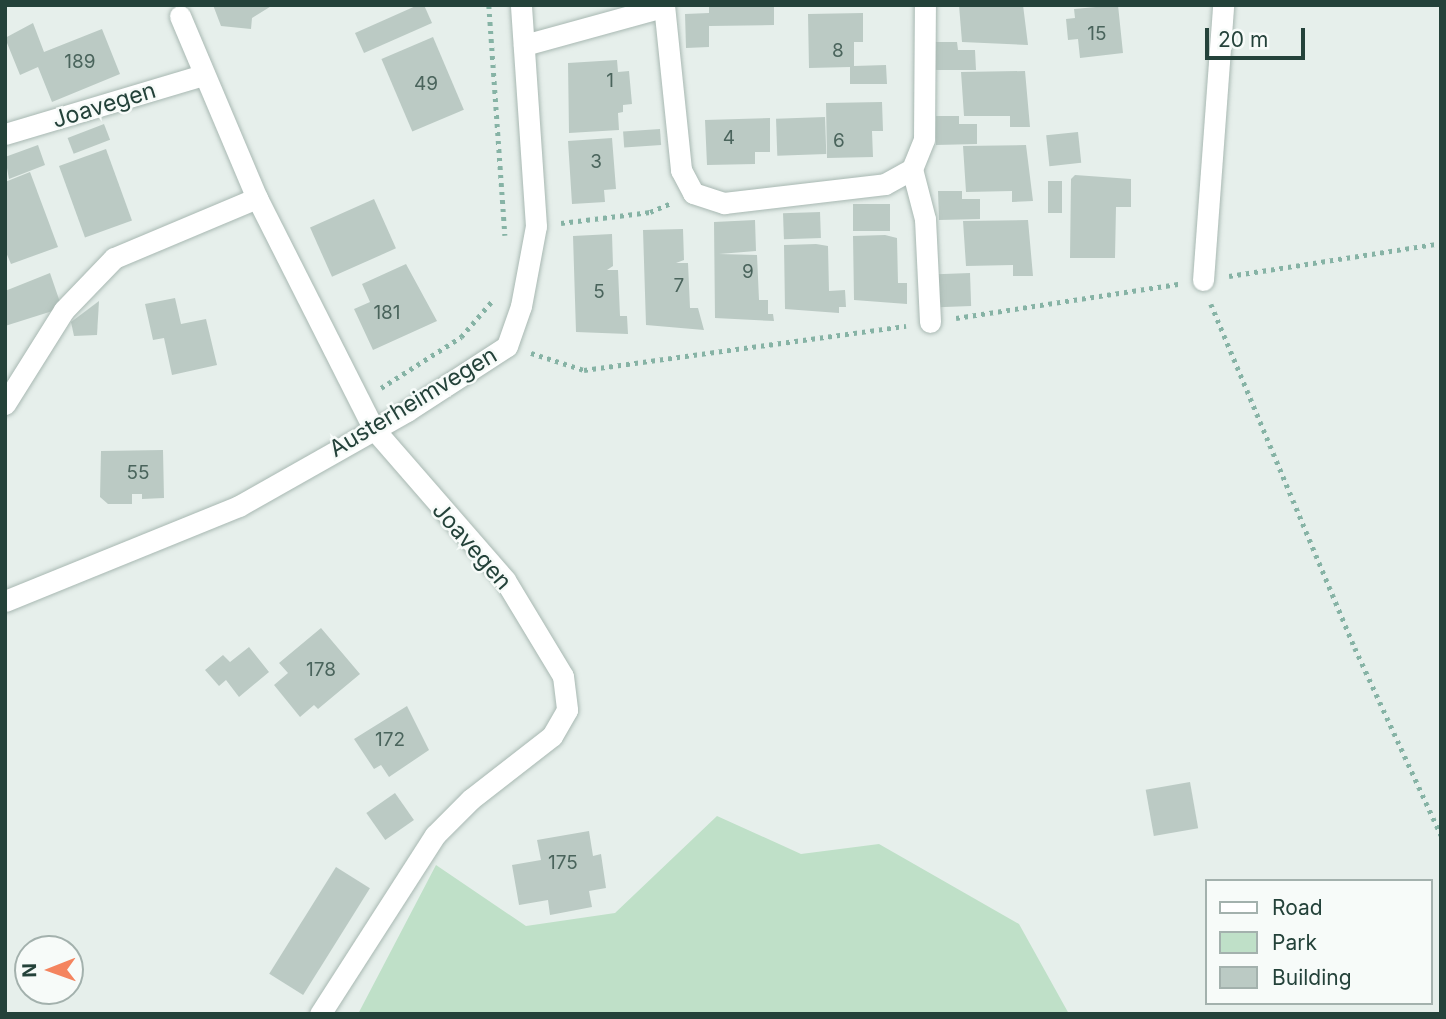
<!DOCTYPE html>
<html>
<head>
<meta charset="utf-8">
<style>
	body { margin:0 }
	#map { position:relative; width:1446px; height:1019px; overflow:hidden; background:#e6efeb; font-family:Inter,sans-serif }
	div>[style] { position:absolute }
	.green>* { inset:0; background:#bfe0c8 }
	.building>* { inset:0; background:#bbcac4; transform-origin:0 0 }
	.path>* { height:4.5px; margin-top:-2.25px; transform-origin:0; background:repeating-linear-gradient(90deg,#86b3a5 0 3.5px,transparent 0 8.5px) }
	.roads { filter:drop-shadow(0 0 2px #a8b8b2) drop-shadow(0 0 2px #a8b8b2) }
	.minor>* { height:21px; margin:-10.5px; padding:0 10.5px; transform-origin:10.5px; border-radius:10.5px; background:#fff }
	span { translate:-50% -50%; white-space:nowrap; text-align:center; line-height:1.15; -webkit-text-stroke:5px #f7fbf9; paint-order:stroke }
	.number-label { font-size:19px; color:#4a645c }
	.number-label span { -webkit-text-stroke-width:0 }
	.street-label { font-size:23px; color:#24423a }
	.frame { position:absolute; inset:0; border:7px solid #24423a; pointer-events:none }
	.legend { position:absolute; left:1205px; top:879px; width:228px; height:126px; box-sizing:border-box; background:#f7fbf9; border:2px solid #a3b1ad; margin:0; padding:9px 12px; list-style:none; font-size:21px; color:#24423a }
	.legend li { display:flex; align-items:center; gap:14px; height:35px }
	.legend b { width:35px; border:2px solid #a3b1ad }
	.north { position:absolute; left:14px; top:935px; width:70px; height:70px; box-sizing:border-box; background:#f7fbf9; border:2px solid #a3b1ad; border-radius:50%; rotate:269deg; font-size:19px; font-weight:700; line-height:28px; text-align:center; color:#24423a }
	.north::after { content:''; display:block; margin:auto; width:24px; height:32px; background:#f4845f; clip-path:polygon(50% 0,100% 100%,50% 72%,0 100%) }
	.scale { position:absolute; left:1205px; top:28px; width:100px; height:32px; box-sizing:border-box; border:4px solid #24423a; border-top:0; padding-left:9px; font-size:21px; line-height:24px; white-space:nowrap; color:#24423a; -webkit-text-stroke:5px #f7fbf9; paint-order:stroke }
</style>
</head>
<body>
<div id="map">
	<div class="green">
		<div style="clip-path:polygon(717px 816px,801px 854px,879px 844px,1019px 924px,1069px 1014px,358px 1014px,436px 865px,526px 926px,615px 913px)"></div>
	</div>
	<div class="building">
		<div style="clip-path:polygon(213px 5px,273px 5px,252px 18px,251px 29px,221px 26px)"></div>
		<div style="clip-path:polygon(418px 5px,424px 5px,432px 23px,364px 53px,355px 33px)"></div>
		<div style="clip-path:polygon(709px 5px,774px 5px,774px 25px,709px 26px,709px 47px,686px 48px,685px 14px,709px 13px)"></div>
		<div style="clip-path:polygon(959px 5px,1023px 5px,1028px 45px,962px 42px)"></div>
		<div style="clip-path:polygon(1118px 5px,1123px 53px,1080px 58px,1078px 39px,1068px 40px,1066px 19px,1075px 18px,1074px 9px)"></div>
		<div style="clip-path:polygon(863px 13px,863px 42px,854px 42px,854px 66px,886px 65px,887px 84px,850px 84px,850px 67px,809px 68px,808px 14px)"></div>
		<div style="clip-path:polygon(33px 23px,44px 52px,102px 29px,120px 74px,52px 102px,38px 67px,20px 75px,5px 38px)"></div>
		<div style="left:433px;top:37px;width:79px;height:56px;rotate:67deg"></div>
		<div style="clip-path:polygon(935px 42px,957px 42px,958px 50px,975px 50px,976px 70px,935px 70px)"></div>
		<div style="clip-path:polygon(617px 60px,618px 72px,629px 71px,632px 104px,623px 105px,623px 112px,618px 113px,619px 130px,569px 133px,568px 63px)"></div>
		<div style="clip-path:polygon(1025px 71px,1030px 127px,1010px 127px,1010px 116px,964px 116px,961px 72px)"></div>
		<div style="clip-path:polygon(882px 102px,883px 131px,872px 131px,873px 157px,827px 158px,826px 103px)"></div>
		<div style="clip-path:polygon(936px 116px,959px 116px,959px 124px,977px 124px,977px 144px,936px 145px)"></div>
		<div style="left:825px;top:117px;width:37px;height:49px;rotate:88deg"></div>
		<div style="clip-path:polygon(770px 118px,770px 152px,755px 152px,755px 164px,707px 165px,705px 120px)"></div>
		<div style="left:104px;top:124px;width:17px;height:39px;rotate:69deg"></div>
		<div style="left:660px;top:129px;width:16px;height:37px;rotate:86deg"></div>
		<div style="left:1078px;top:132px;width:31px;height:32px;rotate:84deg"></div>
		<div style="clip-path:polygon(612px 138px,616px 189px,604px 190px,605px 202px,572px 204px,568px 141px)"></div>
		<div style="clip-path:polygon(38px 145px,45px 165px,9px 179px,5px 157px)"></div>
		<div style="clip-path:polygon(1026px 145px,1033px 201px,1012px 202px,1012px 191px,966px 192px,963px 146px)"></div>
		<div style="left:106px;top:149px;width:76px;height:50px;rotate:70deg"></div>
		<div style="clip-path:polygon(30px 172px,58px 247px,11px 264px,5px 250px,5px 182px)"></div>
		<div style="clip-path:polygon(1075px 175px,1131px 179px,1131px 207px,1116px 207px,1115px 258px,1070px 258px,1071px 179px)"></div>
		<div style="left:1062px;top:181px;width:32px;height:14px;rotate:90deg"></div>
		<div style="clip-path:polygon(938px 191px,962px 191px,962px 199px,980px 199px,980px 219px,939px 220px)"></div>
		<div style="left:374px;top:199px;width:54px;height:70px;rotate:66deg"></div>
		<div style="left:853px;top:204px;width:37px;height:27px"></div>
		<div style="left:820px;top:212px;width:26px;height:37px;rotate:88deg"></div>
		<div style="clip-path:polygon(755px 220px,756px 251px,719px 254px,757px 255px,759px 300px,768px 300px,768px 314px,773px 314px,774px 321px,715px 318px,714px 222px)"></div>
		<div style="clip-path:polygon(1028px 220px,1033px 276px,1013px 276px,1013px 265px,966px 266px,963px 221px)"></div>
		<div style="clip-path:polygon(683px 229px,684px 260px,676px 263px,688px 263px,690px 308px,698px 308px,704px 330px,646px 325px,643px 230px)"></div>
		<div style="clip-path:polygon(612px 234px,613px 266px,607px 270px,618px 270px,620px 316px,627px 316px,628px 334px,576px 332px,573px 236px)"></div>
		<div style="clip-path:polygon(885px 235px,897px 238px,898px 283px,907px 283px,907px 304px,854px 300px,853px 236px)"></div>
		<div style="clip-path:polygon(816px 244px,828px 246px,829px 291px,845px 290px,846px 307px,839px 307px,839px 313px,785px 309px,784px 245px)"></div>
		<div style="clip-path:polygon(406px 264px,437px 321px,373px 350px,354px 309px,370px 302px,362px 284px)"></div>
		<div style="clip-path:polygon(50px 273px,62px 308px,5px 326px,5px 291px)"></div>
		<div style="left:970px;top:273px;width:33px;height:33px;rotate:88deg"></div>
		<div style="clip-path:polygon(175px 298px,181px 324px,206px 319px,217px 365px,172px 375px,164px 338px,153px 340px,145px 304px)"></div>
		<div style="clip-path:polygon(99px 301px,97px 335px,74px 336px,71px 322px)"></div>
		<div style="clip-path:polygon(163px 450px,164px 498px,142px 499px,142px 494px,132px 494px,132px 504px,108px 504px,100px 497px,101px 451px)"></div>
		<div style="clip-path:polygon(321px 628px,360px 674px,318px 709px,314px 705px,300px 717px,274px 685px,288px 673px,279px 663px)"></div>
		<div style="clip-path:polygon(249px 647px,269px 672px,239px 697px,226px 680px,219px 686px,205px 670px,223px 655px,230px 662px)"></div>
		<div style="clip-path:polygon(407px 706px,429px 750px,389px 777px,381px 765px,374px 769px,354px 739px)"></div>
		<div style="left:1190px;top:782px;width:47px;height:45px;rotate:80deg"></div>
		<div style="left:395px;top:793px;width:33px;height:35px;rotate:55deg"></div>
		<div style="clip-path:polygon(589px 831px,593px 856px,601px 854px,606px 888px,589px 891px,592px 907px,550px 915px,548px 900px,519px 905px,512px 865px,541px 860px,537px 840px)"></div>
		<div style="left:336px;top:867px;width:40px;height:126px;rotate:32deg"></div>
	</div>
	<div class="path">
		<div style="left:489px;top:5px;width:231px;rotate:86deg"></div>
		<div style="left:561px;top:223px;width:90px;rotate:-7deg"></div>
		<div style="left:650px;top:212px;width:21px;rotate:-23deg"></div>
		<div style="left:1229px;top:276px;width:215px;rotate:-8.8deg"></div>
		<div style="left:1211px;top:304px;width:373px;rotate:67.3deg"></div>
		<div style="left:1355px;top:648px;width:206px;rotate:65.3deg"></div>
		<div style="left:956px;top:318px;width:226px;rotate:-8.7deg"></div>
		<div style="left:531px;top:353px;width:56px;rotate:17.8deg"></div>
		<div style="left:584px;top:370px;width:325px;rotate:-7.8deg"></div>
		<div style="left:381px;top:388px;width:95px;rotate:-32.5deg"></div>
		<div style="left:461px;top:337px;width:48px;rotate:-49.3deg"></div>
	</div>
	<div class="roads">
		<div class="minor">
			<div style="left:664px;top:5px;width:166px;rotate:84.1deg"></div>
			<div style="left:681px;top:170px;width:26px;rotate:62deg"></div>
			<div style="left:693px;top:193px;width:33px;rotate:18deg"></div>
			<div style="left:724px;top:203px;width:162px;rotate:-6.7deg"></div>
			<div style="left:885px;top:184px;width:31px;rotate:-29deg"></div>
			<div style="left:912px;top:169px;width:32px;rotate:-68deg"></div>
			<div style="left:924px;top:139px;width:134px;rotate:-89.6deg"></div>
			<div style="left:180px;top:16px;width:198px;rotate:67.1deg"></div>
			<div style="left:257px;top:198px;width:258px;rotate:63.2deg"></div>
			<div style="left:373px;top:428px;width:201px;rotate:49deg"></div>
			<div style="left:505px;top:580px;width:112px;rotate:58.9deg"></div>
			<div style="left:563px;top:676px;width:34px;rotate:83deg"></div>
			<div style="left:567px;top:710px;width:30px;rotate:120deg"></div>
			<div style="left:552px;top:736px;width:103px;rotate:142.1deg"></div>
			<div style="left:471px;top:799px;width:51px;rotate:135deg"></div>
			<div style="left:435px;top:835px;width:213px;rotate:122.7deg"></div>
			<div style="left:524px;top:45px;width:144px;rotate:-15.3deg"></div>
			<div style="left:5px;top:134px;width:207px;rotate:-16.6deg"></div>
			<div style="left:912px;top:169px;width:52px;rotate:75.4deg"></div>
			<div style="left:925px;top:219px;width:103px;rotate:87.2deg"></div>
			<div style="left:1203px;top:280px;width:276px;rotate:-85.8deg"></div>
			<div style="left:5px;top:404px;width:111px;rotate:-57.9deg"></div>
			<div style="left:64px;top:310px;width:72px;rotate:-46.1deg"></div>
			<div style="left:114px;top:258px;width:155px;rotate:-22.8deg"></div>
			<div style="left:5px;top:601px;width:253px;rotate:-22.1deg"></div>
			<div style="left:239px;top:506px;width:193px;rotate:-29.5deg"></div>
			<div style="left:407px;top:411px;width:119px;rotate:-33deg"></div>
			<div style="left:507px;top:346px;width:42px;rotate:-70.7deg"></div>
			<div style="left:521px;top:306px;width:81px;rotate:-79.4deg"></div>
			<div style="left:536px;top:226px;width:222px;rotate:-93.9deg"></div>
		</div>
	</div>
	<div class="number-label">
		<span style="left:1097px;top:34px">15</span>
		<span style="left:838px;top:51px">8</span>
		<span style="left:80px;top:62px">189</span>
		<span style="left:610px;top:81px">1</span>
		<span style="left:426px;top:84px">49</span>
		<span style="left:729px;top:138px">4</span>
		<span style="left:839px;top:141px">6</span>
		<span style="left:596px;top:162px">3</span>
		<span style="left:748px;top:272px">9</span>
		<span style="left:679px;top:286px">7</span>
		<span style="left:599px;top:292px">5</span>
		<span style="left:387px;top:313px">181</span>
		<span style="left:138px;top:473px">55</span>
		<span style="left:321px;top:670px">178</span>
		<span style="left:390px;top:740px">172</span>
		<span style="left:563px;top:863px">175</span>
	</div>
	<div class="street-label">
		<span style="left:104px;top:105px;rotate:-17deg">Joavegen</span>
		<span style="left:413px;top:402px;rotate:-31deg">Austerheimvegen</span>
		<span style="left:472px;top:546px;rotate:49deg">Joavegen</span>
	</div>
	<div class="frame"></div>
	<ul class="legend">
	<li><b style="height:9px;background:#fff"></b>Road</li>
	<li><b style="height:19px;background:#bfe0c8"></b>Park</li>
	<li><b style="height:19px;background:#bbcac4"></b>Building</li>
	</ul>
	<div class="north">N</div>
	<div class="scale">20 m</div>
</div>
</body>
</html>
